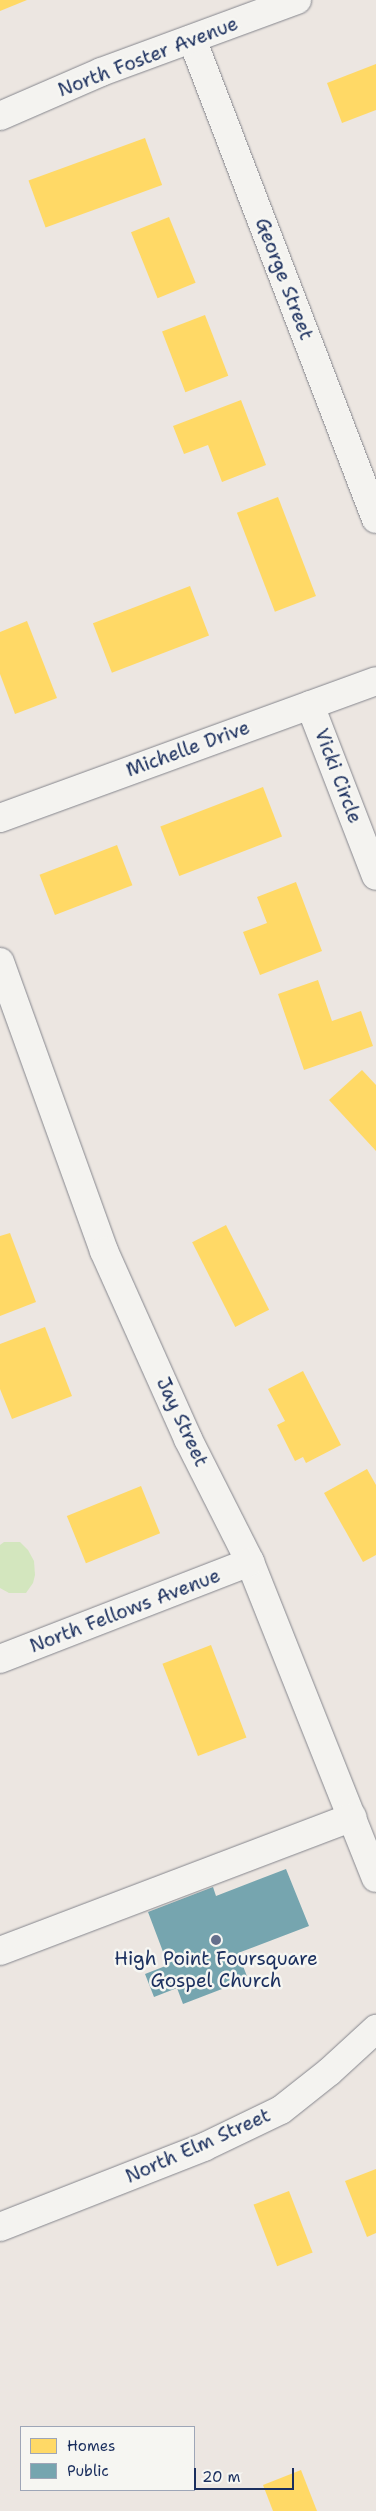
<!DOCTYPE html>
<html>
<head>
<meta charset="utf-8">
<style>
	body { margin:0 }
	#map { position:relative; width:376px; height:2511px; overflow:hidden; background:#ece6e1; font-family:"Shantell Sans",sans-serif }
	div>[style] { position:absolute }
	.green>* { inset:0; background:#d3e6be }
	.homes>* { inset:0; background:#ffd966; transform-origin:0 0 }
	.public>* { inset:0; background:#76a5af }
	.roads { filter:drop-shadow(0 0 1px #85868d) drop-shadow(0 0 1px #85868d) }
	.minor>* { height:28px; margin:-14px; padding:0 14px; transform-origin:14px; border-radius:14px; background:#f4f3f0 }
	.major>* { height:28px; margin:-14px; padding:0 14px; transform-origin:14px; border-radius:14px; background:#f4f3f0 }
	.dots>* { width:14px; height:14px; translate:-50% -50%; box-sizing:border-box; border:2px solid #f6f6f2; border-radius:50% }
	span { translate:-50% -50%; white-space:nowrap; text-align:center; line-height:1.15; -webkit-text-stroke:5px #f6f6f2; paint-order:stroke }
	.street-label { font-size:19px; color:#1b2f5e }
	.poi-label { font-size:19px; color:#1b2f5e }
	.legend { position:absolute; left:20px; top:2426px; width:175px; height:65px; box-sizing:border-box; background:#f6f6f2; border:1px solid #9ea6b7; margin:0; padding:6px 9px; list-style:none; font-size:15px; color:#1b2f5e }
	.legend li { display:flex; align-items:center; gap:10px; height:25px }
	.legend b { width:25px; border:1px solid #9ea6b7 }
	.scale { position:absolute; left:194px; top:2468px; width:100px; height:22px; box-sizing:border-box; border:2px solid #1b2f5e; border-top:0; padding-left:6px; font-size:15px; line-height:18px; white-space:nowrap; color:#1b2f5e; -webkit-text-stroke:4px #f6f6f2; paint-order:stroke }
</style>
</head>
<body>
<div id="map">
	<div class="green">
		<div style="clip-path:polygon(4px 1542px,20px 1542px,28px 1550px,34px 1561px,35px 1575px,33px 1583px,26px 1593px,9px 1593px,0 1588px,0 1545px)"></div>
	</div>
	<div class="homes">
		<div style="clip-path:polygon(0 0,27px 0,0 11px)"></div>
		<div style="clip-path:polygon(376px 64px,376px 110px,342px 123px,327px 83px)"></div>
		<div style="left:145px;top:138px;width:50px;height:124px;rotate:70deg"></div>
		<div style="left:169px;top:217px;width:71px;height:41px;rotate:68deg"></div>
		<div style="left:205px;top:315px;width:65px;height:46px;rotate:69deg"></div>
		<div style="clip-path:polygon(241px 400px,266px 465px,222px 482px,208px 445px,184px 454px,173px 426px)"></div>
		<div style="left:278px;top:497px;width:106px;height:44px;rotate:69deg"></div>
		<div style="left:190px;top:586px;width:53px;height:104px;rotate:69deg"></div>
		<div style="clip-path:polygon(27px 621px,57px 698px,15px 714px,0 674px,0 632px)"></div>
		<div style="left:263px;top:787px;width:53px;height:110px;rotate:69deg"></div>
		<div style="left:117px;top:845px;width:43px;height:83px;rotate:69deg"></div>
		<div style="clip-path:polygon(296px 882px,322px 951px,260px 975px,243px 932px,267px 923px,257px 897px)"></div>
		<div style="clip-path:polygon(318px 980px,332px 1021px,361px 1011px,373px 1046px,304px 1070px,278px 994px)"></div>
		<div style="clip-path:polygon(362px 1070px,376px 1085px,376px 1151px,329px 1100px)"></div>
		<div style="left:226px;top:1225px;width:95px;height:38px;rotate:63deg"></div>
		<div style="clip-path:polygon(10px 1233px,36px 1302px,0 1316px,0 1236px)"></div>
		<div style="clip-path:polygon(45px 1327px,72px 1396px,12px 1419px,0 1389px,0 1344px)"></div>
		<div style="clip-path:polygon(303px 1371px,341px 1445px,306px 1463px,303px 1457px,295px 1461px,277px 1425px,285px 1421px,268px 1389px)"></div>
		<div style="clip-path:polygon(367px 1469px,376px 1485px,376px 1555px,363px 1562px,324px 1493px)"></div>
		<div style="left:141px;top:1486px;width:51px;height:80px;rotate:68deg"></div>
		<div style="left:211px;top:1645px;width:99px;height:52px;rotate:69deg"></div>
		<div style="clip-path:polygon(376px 2169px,376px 2233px,367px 2237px,345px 2181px)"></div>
		<div style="left:289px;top:2191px;width:66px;height:38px;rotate:69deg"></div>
		<div style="clip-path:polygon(301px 2470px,317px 2511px,273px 2511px,263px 2485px)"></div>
	</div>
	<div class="public">
		<div style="clip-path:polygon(286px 1869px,309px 1926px,238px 1953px,248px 1979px,183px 2004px,177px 1988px,154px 1997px,145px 1974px,168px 1965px,148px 1912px,213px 1887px,216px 1896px)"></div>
	</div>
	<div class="roads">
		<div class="minor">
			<div style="left:192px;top:39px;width:514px;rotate:69.03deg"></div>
			<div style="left:0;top:116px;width:110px;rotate:-23.5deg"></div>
			<div style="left:101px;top:72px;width:209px;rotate:-20.2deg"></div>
			<div style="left:310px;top:705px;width:183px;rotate:68.9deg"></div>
			<div style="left:0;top:818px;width:400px;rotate:-20deg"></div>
			<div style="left:0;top:962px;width:307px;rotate:70.2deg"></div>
			<div style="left:104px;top:1251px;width:206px;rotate:65.9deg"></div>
			<div style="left:188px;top:1439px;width:138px;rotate:63.2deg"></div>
			<div style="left:250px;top:1562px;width:340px;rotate:68.3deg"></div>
			<div style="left:0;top:1659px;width:268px;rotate:-21.2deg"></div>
			<div style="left:0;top:1951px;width:377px;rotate:-20.8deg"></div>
		</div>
		<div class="major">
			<div style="left:0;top:2227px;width:219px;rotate:-21.4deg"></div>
			<div style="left:204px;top:2147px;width:85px;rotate:-25.7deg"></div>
			<div style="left:281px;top:2110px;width:61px;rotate:-38.4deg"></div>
			<div style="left:329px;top:2072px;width:64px;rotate:-42.5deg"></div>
		</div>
	</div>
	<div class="dots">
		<div style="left:216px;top:1940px;background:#646f8c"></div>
	</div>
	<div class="street-label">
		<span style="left:148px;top:57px;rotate:-21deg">North Foster Avenue</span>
		<span style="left:284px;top:279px;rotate:69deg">George Street</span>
		<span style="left:188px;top:749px;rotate:-20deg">Michelle Drive</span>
		<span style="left:338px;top:776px;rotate:69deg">Vicki Circle</span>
		<span style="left:182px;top:1422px;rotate:65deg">Jay Street</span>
		<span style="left:125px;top:1611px;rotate:-21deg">North Fellows Avenue</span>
		<span style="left:198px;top:2146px;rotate:-24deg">North Elm Street</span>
	</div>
	<div class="poi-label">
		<span style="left:216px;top:1970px">High Point Foursquare<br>Gospel Church</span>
	</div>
	<ul class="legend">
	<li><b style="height:14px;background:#ffd966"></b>Homes</li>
	<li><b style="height:14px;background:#76a5af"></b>Public</li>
	</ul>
	<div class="scale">20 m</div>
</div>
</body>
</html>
